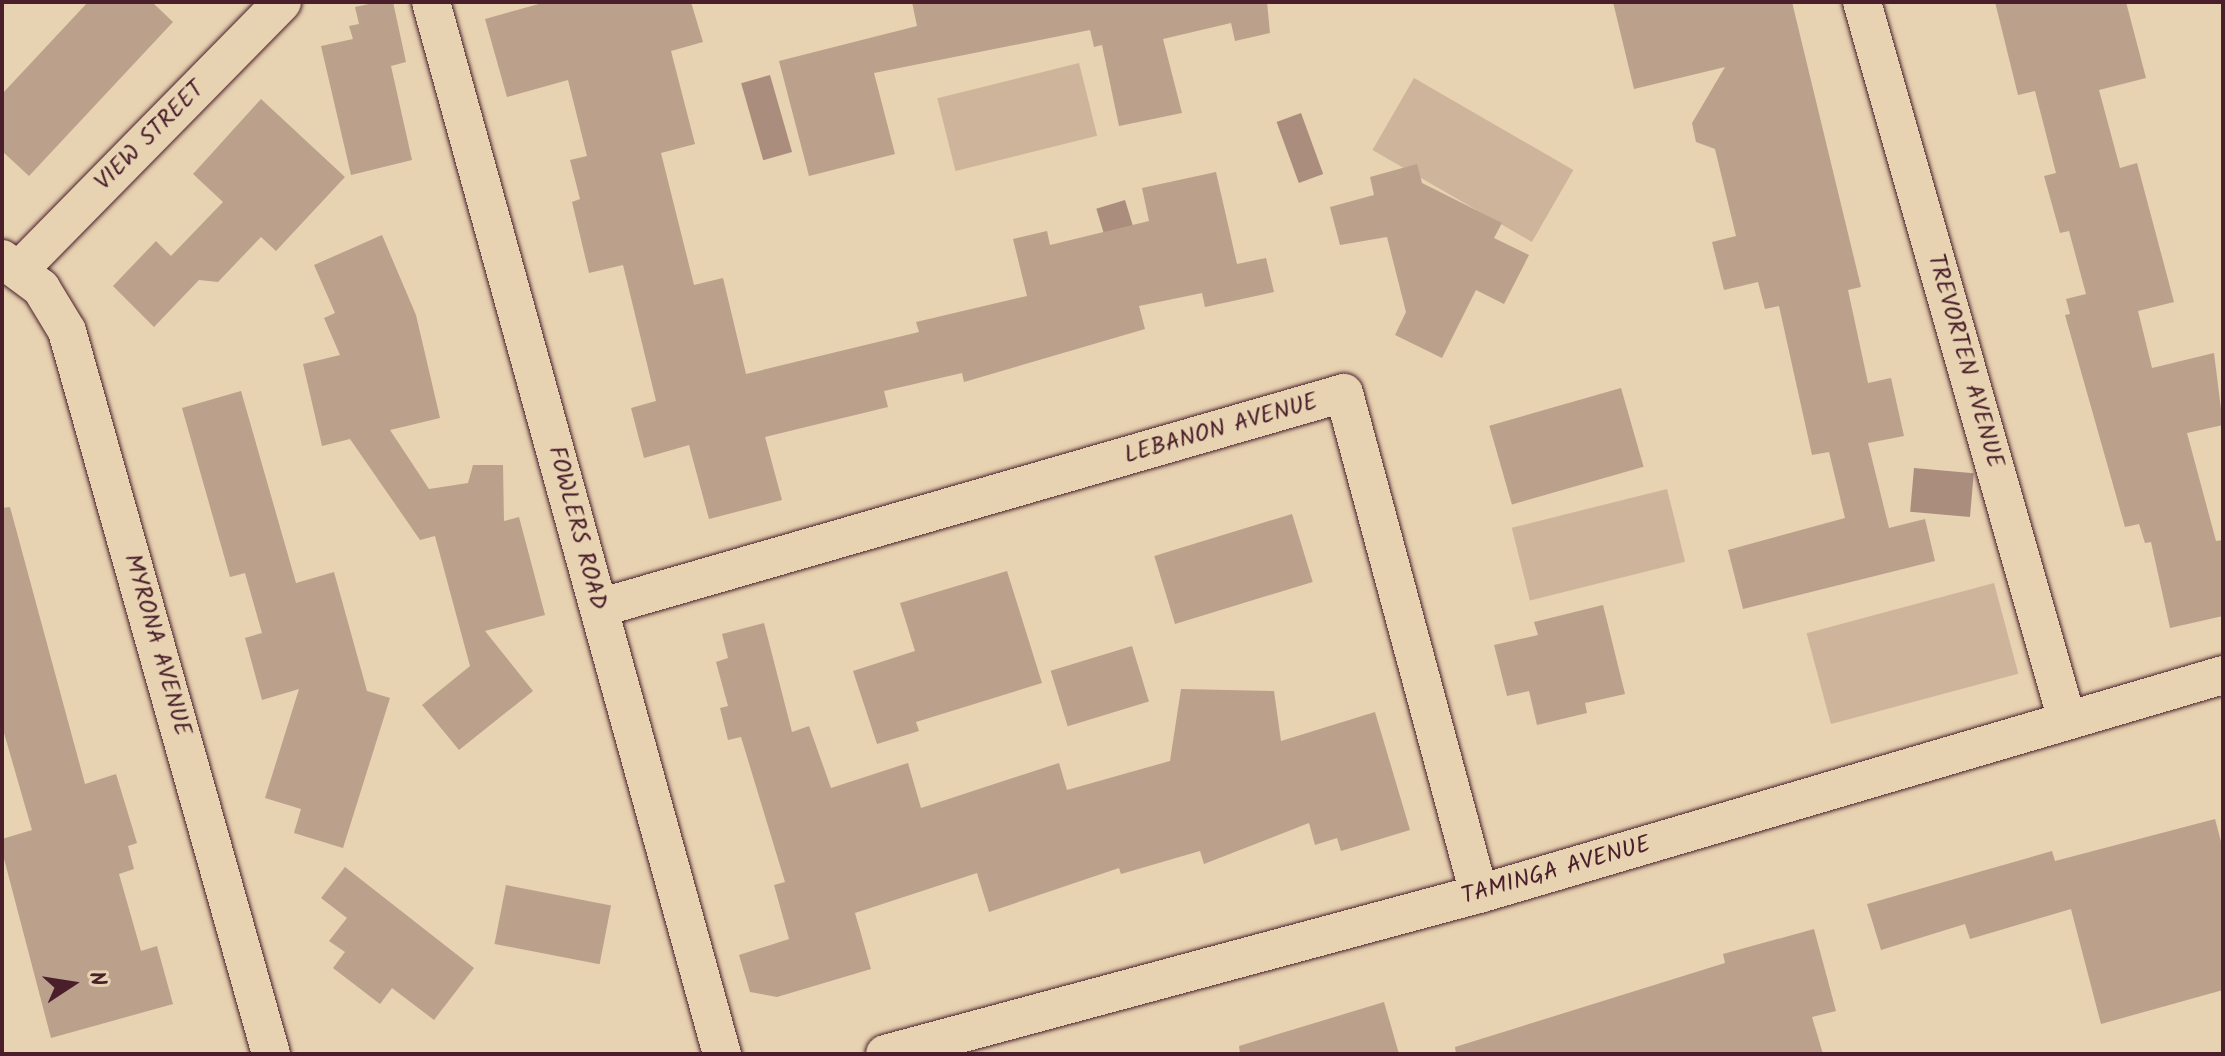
<!DOCTYPE html>
<html>
<head>
<meta charset="utf-8">
<style>
	body { margin:0 }
	#map { position:relative; width:2225px; height:1056px; overflow:hidden; background:#e7d2b1; font-family:Kalam,sans-serif }
	div>[style] { position:absolute }
	.green>* { inset:0; background:#ceb49b; transform-origin:0 0 }
	.water>* { inset:0; background:#ab8d7e; transform-origin:0 0 }
	.building>* { inset:0; background:#bba08c; transform-origin:0 0 }
	.roads { filter:drop-shadow(0 0 2px #4a1f2b) drop-shadow(0 0 2px #4a1f2b) }
	.minor>* { height:38px; margin:-19px; padding:0 19px; transform-origin:19px; border-radius:19px; background:#e7d2b1 }
	span { translate:-50% -50%; white-space:nowrap; text-align:center; line-height:1.15; -webkit-text-stroke:6px #e7d2b1; paint-order:stroke }
	.street-label { font-size:24px; color:#4a1f2b }
	.frame { position:absolute; inset:0; border:4px solid #4a1f2b; pointer-events:none }
	.north { position:absolute; left:32px; top:944px; width:80px; height:80px; -webkit-text-stroke:6px #e7d2b1; paint-order:stroke; rotate:78deg; font-size:22px; font-weight:700; line-height:32px; text-align:center; color:#4a1f2b }
	.north::after { content:''; display:block; margin:auto; width:28px; height:36px; background:#4a1f2b; clip-path:polygon(50% 0,100% 100%,50% 72%,0 100%) }
</style>
</head>
<body>
<div id="map">
	<div class="green">
		<div style="left:1079px;top:63px;width:75px;height:146px;rotate:76deg"></div>
		<div style="left:1414px;top:78px;width:184px;height:83px;rotate:30deg"></div>
		<div style="left:1667px;top:489px;width:75px;height:160px;rotate:76deg"></div>
		<div style="left:1994px;top:583px;width:94px;height:194px;rotate:75deg"></div>
	</div>
	<div class="water">
		<div style="left:770px;top:75px;width:80px;height:30px;rotate:74deg"></div>
		<div style="left:1301px;top:113px;width:65px;height:26px;rotate:70deg"></div>
		<div style="left:1125px;top:200px;width:47px;height:30px;rotate:73deg"></div>
		<div style="left:1914px;top:468px;width:60px;height:44px;rotate:5deg"></div>
	</div>
	<div class="building">
		<div style="clip-path:polygon(88px 2px,152px 2px,173px 22px,29px 176px,2px 151px,2px 94px)"></div>
		<div style="clip-path:polygon(378px 2px,393px 2px,406px 62px,391px 66px,412px 160px,351px 175px,321px 46px,353px 39px,349px 26px,359px 24px,355px 7px)"></div>
		<div style="clip-path:polygon(546px 2px,691px 2px,703px 42px,671px 51px,695px 144px,661px 153px,694px 285px,723px 278px,746px 374px,919px 332px,916px 322px,1027px 296px,1013px 239px,1047px 231px,1050px 245px,1149px 221px,1142px 188px,1216px 172px,1237px 264px,1266px 258px,1274px 292px,1205px 307px,1202px 293px,1139px 306px,1145px 329px,964px 382px,962px 373px,884px 391px,888px 407px,765px 437px,782px 500px,709px 519px,689px 445px,644px 458px,631px 408px,656px 401px,623px 265px,589px 273px,572px 202px,580px 199px,570px 160px,587px 156px,568px 80px,507px 97px,485px 19px)"></div>
		<div style="clip-path:polygon(912px 2px,1267px 2px,1270px 33px,1235px 41px,1231px 23px,1163px 39px,1182px 113px,1119px 126px,1102px 45px,1094px 47px,1090px 30px,874px 73px,895px 154px,809px 176px,779px 61px,917px 26px)"></div>
		<div style="clip-path:polygon(1613px 2px,1792px 2px,1861px 287px,1848px 290px,1868px 383px,1891px 378px,1904px 436px,1868px 443px,1889px 528px,1925px 519px,1935px 561px,1743px 609px,1728px 550px,1845px 518px,1829px 452px,1812px 455px,1779px 306px,1765px 309px,1758px 282px,1724px 290px,1712px 242px,1736px 236px,1715px 149px,1696px 142px,1692px 123px,1725px 67px,1634px 89px)"></div>
		<div style="clip-path:polygon(1995px 2px,2126px 2px,2146px 78px,2099px 90px,2120px 168px,2137px 163px,2174px 302px,2138px 311px,2152px 368px,2214px 353px,2223px 425px,2187px 433px,2216px 541px,2223px 540px,2223px 616px,2170px 628px,2151px 542px,2145px 543px,2139px 524px,2125px 527px,2065px 315px,2070px 314px,2066px 299px,2086px 294px,2069px 231px,2060px 233px,2044px 176px,2056px 173px,2035px 91px,2018px 95px)"></div>
		<div style="clip-path:polygon(261px 99px,345px 177px,276px 251px,261px 237px,218px 282px,199px 280px,154px 327px,113px 286px,156px 241px,171px 256px,223px 202px,193px 174px)"></div>
		<div style="clip-path:polygon(1417px 164px,1422px 183px,1502px 223px,1494px 238px,1529px 255px,1504px 304px,1476px 290px,1442px 358px,1395px 335px,1406px 312px,1387px 237px,1340px 245px,1330px 207px,1374px 195px,1370px 177px)"></div>
		<div style="clip-path:polygon(382px 235px,416px 315px,440px 418px,390px 430px,429px 489px,468px 483px,473px 465px,503px 465px,504px 521px,519px 517px,545px 615px,485px 631px,533px 691px,459px 750px,422px 705px,470px 666px,435px 536px,420px 540px,350px 439px,322px 446px,303px 364px,340px 355px,324px 318px,335px 313px,314px 265px)"></div>
		<div style="left:1621px;top:388px;width:82px;height:137px;rotate:74deg"></div>
		<div style="clip-path:polygon(241px 391px,296px 583px,334px 572px,367px 691px,390px 698px,343px 848px,294px 833px,301px 809px,265px 798px,299px 689px,262px 700px,245px 638px,262px 633px,245px 573px,230px 577px,182px 408px)"></div>
		<div style="clip-path:polygon(10px 507px,85px 784px,116px 774px,137px 843px,128px 846px,134px 869px,119px 874px,141px 951px,157px 946px,173px 1004px,51px 1038px,2px 851px,2px 839px,32px 830px,2px 726px,2px 508px)"></div>
		<div style="left:1292px;top:514px;width:71px;height:144px;rotate:73deg"></div>
		<div style="clip-path:polygon(1007px 571px,1042px 683px,916px 722px,919px 731px,877px 744px,853px 671px,915px 651px,900px 603px)"></div>
		<div style="clip-path:polygon(1603px 605px,1625px 694px,1585px 703px,1587px 713px,1537px 725px,1529px 691px,1507px 696px,1494px 645px,1538px 635px,1534px 622px)"></div>
		<div style="clip-path:polygon(764px 623px,792px 732px,809px 726px,831px 788px,908px 763px,921px 808px,1059px 763px,1067px 790px,1170px 761px,1181px 689px,1274px 691px,1281px 741px,1375px 712px,1410px 830px,1341px 851px,1337px 838px,1315px 845px,1309px 823px,1204px 864px,1200px 851px,1121px 874px,1119px 868px,989px 912px,977px 873px,855px 913px,871px 969px,777px 997px,750px 992px,739px 955px,789px 939px,774px 885px,785px 882px,741px 737px,728px 740px,720px 708px,728px 706px,716px 662px,728px 658px,722px 634px)"></div>
		<div style="left:1132px;top:646px;width:58px;height:85px;rotate:73deg"></div>
		<div style="clip-path:polygon(2215px 819px,2223px 849px,2223px 990px,2101px 1024px,2071px 909px,1970px 939px,1965px 924px,1881px 950px,1867px 904px,2052px 851px,2055px 861px)"></div>
		<div style="clip-path:polygon(345px 867px,474px 968px,434px 1020px,392px 988px,380px 1004px,333px 968px,345px 952px,329px 941px,347px 918px,321px 898px)"></div>
		<div style="left:506px;top:885px;width:107px;height:60px;rotate:11deg"></div>
		<div style="clip-path:polygon(1814px 929px,1836px 1011px,1812px 1017px,1823px 1054px,1456px 1054px,1455px 1047px,1725px 963px,1723px 954px)"></div>
		<div style="clip-path:polygon(1384px 1002px,1399px 1054px,1240px 1054px,1239px 1046px)"></div>
	</div>
	<div class="roads">
		<div class="minor">
			<div style="left:431px;top:2px;width:1092px;rotate:74.54deg"></div>
			<div style="left:1862px;top:2px;width:747px;rotate:74.07deg"></div>
			<div style="left:2px;top:259px;width:49px;rotate:36.6deg"></div>
			<div style="left:41px;top:288px;width:50px;rotate:58.8deg"></div>
			<div style="left:67px;top:331px;width:751px;rotate:74.24deg"></div>
			<div style="left:19px;top:270px;width:375px;rotate:-45.5deg"></div>
			<div style="left:599px;top:608px;width:775px;rotate:-16.1deg"></div>
			<div style="left:1344px;top:393px;width:519px;rotate:74.92deg"></div>
			<div style="left:885px;top:1054px;width:615px;rotate:-15.08deg"></div>
			<div style="left:1479px;top:894px;width:776px;rotate:-16.4deg"></div>
		</div>
	</div>
	<div class="street-label">
		<span style="left:150px;top:136px;rotate:-45deg">VIEW STREET</span>
		<span style="left:1965px;top:361px;rotate:74deg">TREVORTEN AVENUE</span>
		<span style="left:1221px;top:429px;rotate:-16deg">LEBANON AVENUE</span>
		<span style="left:577px;top:528px;rotate:75deg">FOWLERS ROAD</span>
		<span style="left:157px;top:645px;rotate:74deg">MYRONA AVENUE</span>
		<span style="left:1556px;top:871px;rotate:-16deg">TAMINGA AVENUE</span>
	</div>
	<div class="frame"></div>
	<div class="north">N</div>
</div>
</body>
</html>
